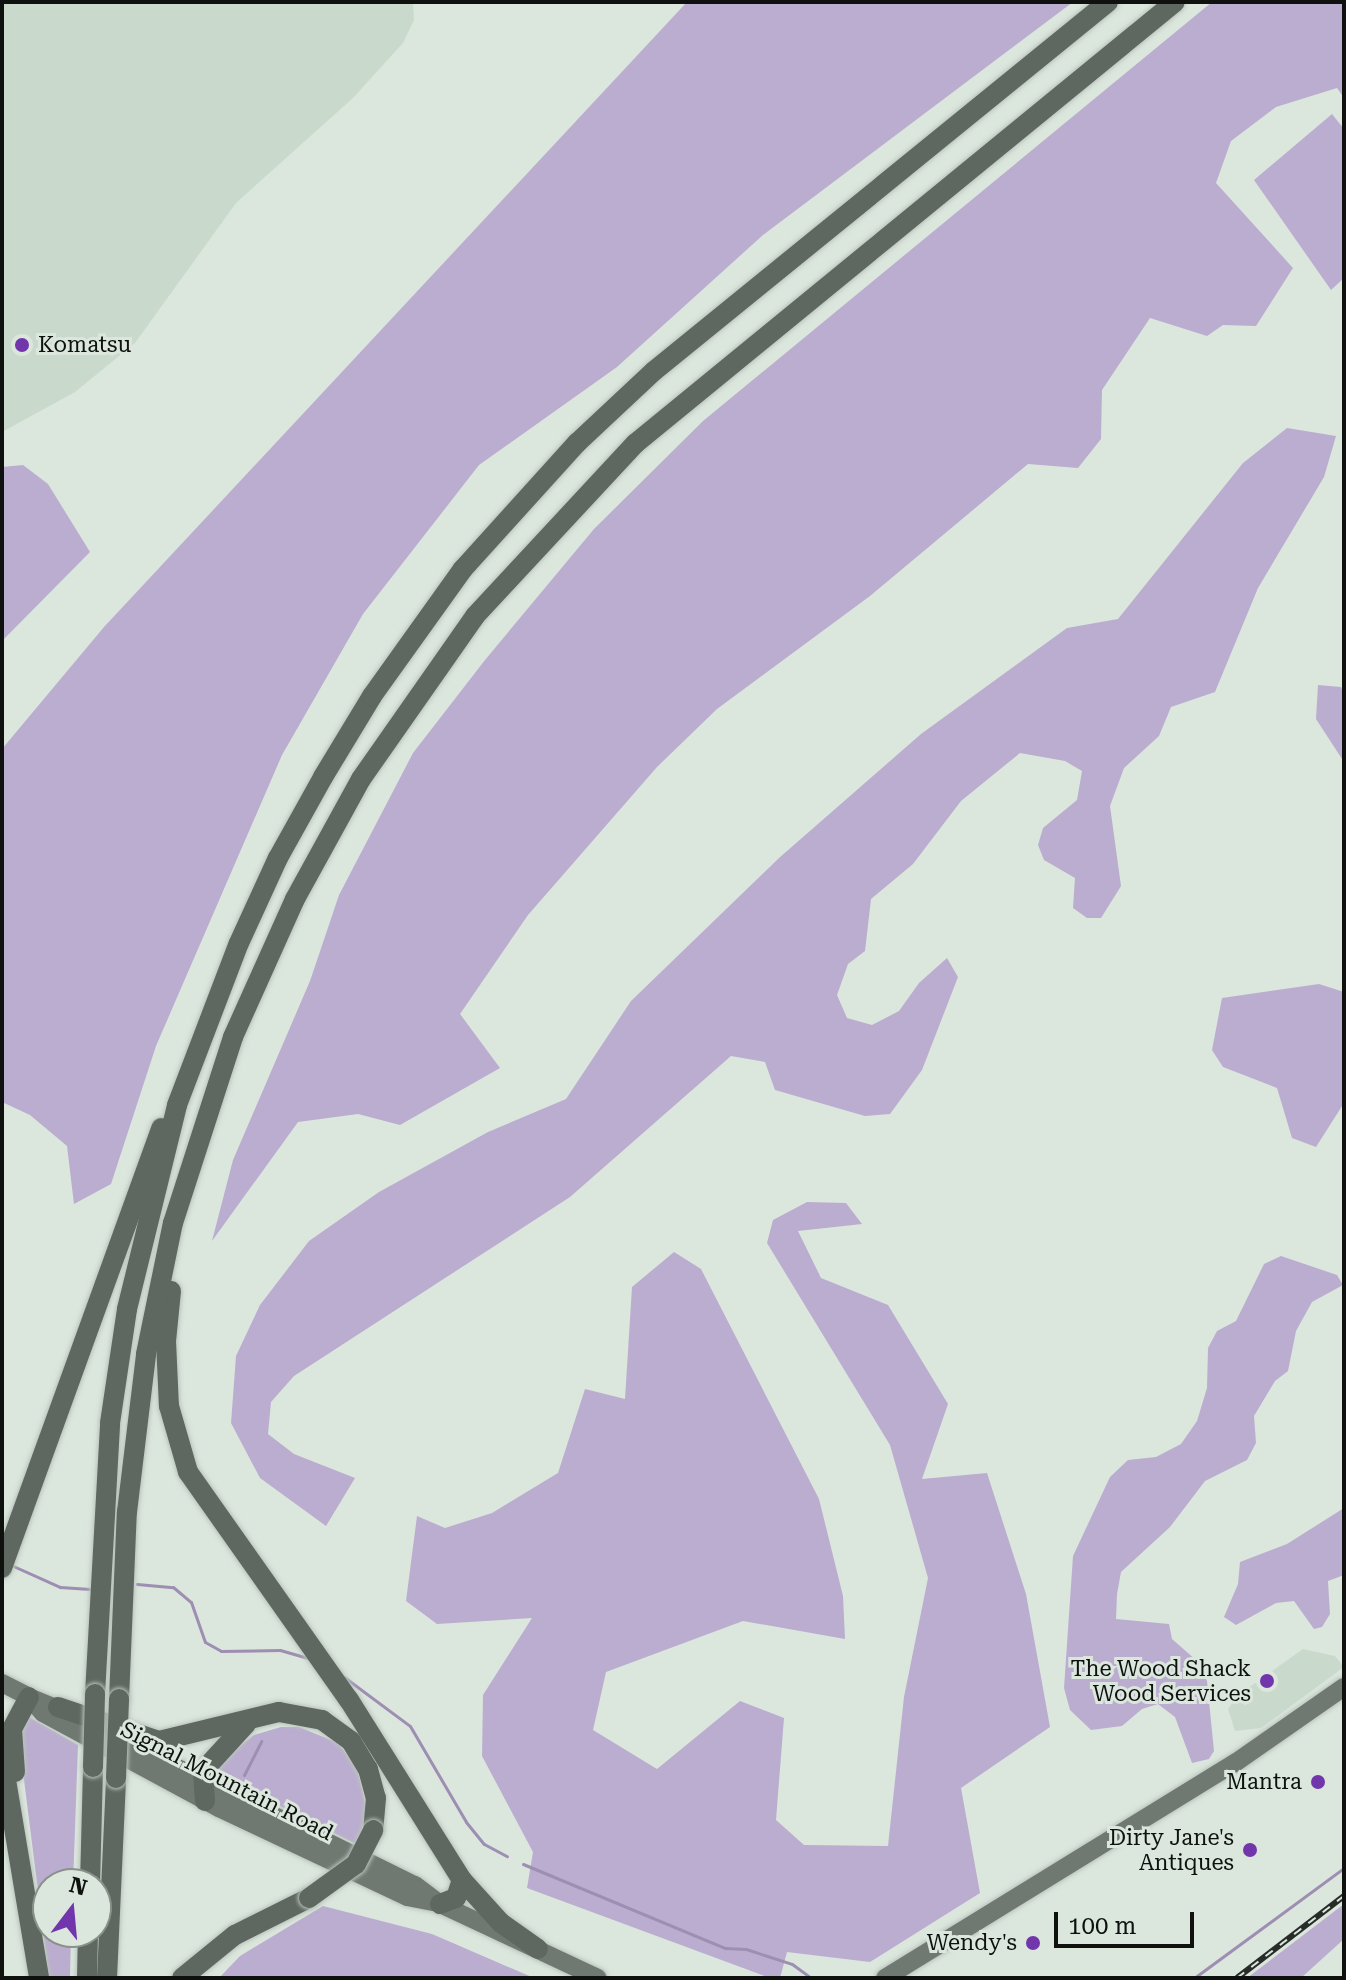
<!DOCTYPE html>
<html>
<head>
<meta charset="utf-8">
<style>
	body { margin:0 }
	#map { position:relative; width:1346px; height:1980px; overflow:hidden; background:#dbe6dd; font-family:"Roboto Serif",serif }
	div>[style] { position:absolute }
	.built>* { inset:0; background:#c9dacd }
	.green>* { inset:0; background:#bbadd0 }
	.stream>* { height:3px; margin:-1.5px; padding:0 1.5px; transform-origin:1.5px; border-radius:1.5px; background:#9d8eb2 }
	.roads { filter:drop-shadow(0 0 2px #bac4bc) drop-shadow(0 0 2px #bac4bc) }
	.major>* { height:18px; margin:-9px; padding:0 9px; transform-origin:9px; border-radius:9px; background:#707872 }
	.highway>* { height:20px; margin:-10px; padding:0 10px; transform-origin:10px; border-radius:10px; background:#5e6760 }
	.rail>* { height:6px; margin-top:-3px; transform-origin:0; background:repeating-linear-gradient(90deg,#dbe6dd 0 9px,#282c28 0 18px); box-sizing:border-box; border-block:2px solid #282c28 }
	.bridges { filter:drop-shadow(0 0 2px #bac4bc) drop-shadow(0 0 2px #bac4bc) }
	.highway-bridge>* { height:20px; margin:-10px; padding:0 10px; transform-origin:10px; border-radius:10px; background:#5e6760 }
	.dots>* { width:22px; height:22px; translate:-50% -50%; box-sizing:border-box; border:4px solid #dbe6dd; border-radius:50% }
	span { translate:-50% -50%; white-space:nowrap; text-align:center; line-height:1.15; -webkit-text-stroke:6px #dbe6dd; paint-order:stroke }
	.poi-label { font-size:22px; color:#0e110e }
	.left { translate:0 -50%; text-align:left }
	.right { translate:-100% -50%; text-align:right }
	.street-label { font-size:22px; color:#0e110e }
	.frame { position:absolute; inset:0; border:4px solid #0e110e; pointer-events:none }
	.north { position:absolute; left:32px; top:1868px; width:80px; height:80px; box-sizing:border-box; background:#dbe6dd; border:2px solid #89918a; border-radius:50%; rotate:16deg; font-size:22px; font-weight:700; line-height:32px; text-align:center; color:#0e110e }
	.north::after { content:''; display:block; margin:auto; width:28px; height:36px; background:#7236ac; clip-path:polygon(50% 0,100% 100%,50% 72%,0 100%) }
	.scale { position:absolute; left:1054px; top:1912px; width:140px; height:36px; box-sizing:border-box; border:4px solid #0e110e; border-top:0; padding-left:10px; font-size:24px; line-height:28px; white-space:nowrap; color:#0e110e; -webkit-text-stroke:6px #dbe6dd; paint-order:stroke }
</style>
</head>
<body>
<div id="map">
	<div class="built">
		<div style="clip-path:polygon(2px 2px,413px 2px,414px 20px,403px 43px,353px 98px,236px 203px,135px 343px,75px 392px,2px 432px)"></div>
		<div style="clip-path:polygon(1303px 1649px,1335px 1656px,1344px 1667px,1261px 1728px,1235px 1731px,1228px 1709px,1237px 1696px)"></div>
	</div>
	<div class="green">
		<div style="clip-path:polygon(687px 2px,1073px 2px,763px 235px,617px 367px,479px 465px,363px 614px,282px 755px,156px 1046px,111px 1184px,74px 1204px,67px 1146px,30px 1115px,2px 1102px,2px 749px,104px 627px)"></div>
		<div style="clip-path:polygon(1212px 2px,1344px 2px,1344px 98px,1337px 88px,1276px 107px,1231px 141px,1216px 183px,1293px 268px,1256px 326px,1223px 325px,1207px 336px,1150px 318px,1102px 390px,1101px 439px,1078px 468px,1028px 464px,870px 596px,717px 709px,657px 767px,528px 915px,460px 1014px,500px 1068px,400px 1125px,358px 1114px,298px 1122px,212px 1241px,233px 1160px,310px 981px,339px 895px,413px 753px,485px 660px,594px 529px,703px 421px)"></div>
		<div style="clip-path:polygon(1332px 114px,1344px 129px,1344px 278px,1331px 290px,1254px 180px)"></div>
		<div style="clip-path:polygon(1287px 428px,1336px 436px,1324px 477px,1258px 588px,1215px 692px,1171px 707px,1159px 736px,1124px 768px,1110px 806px,1121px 886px,1101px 918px,1087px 918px,1073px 908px,1075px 878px,1044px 860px,1038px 845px,1043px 828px,1077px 800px,1082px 771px,1065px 761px,1020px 753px,961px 801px,913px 864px,871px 899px,865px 951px,848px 964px,837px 995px,847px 1018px,872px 1025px,899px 1011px,919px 983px,947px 958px,958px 977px,922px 1070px,890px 1114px,865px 1116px,775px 1090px,765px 1062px,731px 1056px,570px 1197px,294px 1376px,271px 1402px,268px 1434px,294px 1454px,355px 1478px,326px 1526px,260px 1478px,231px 1423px,236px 1356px,260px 1305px,309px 1241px,379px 1192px,488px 1132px,566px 1099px,631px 1001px,779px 858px,921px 734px,1067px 628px,1118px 619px,1243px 463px)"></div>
		<div style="clip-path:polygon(23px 465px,48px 484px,90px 552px,2px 641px,2px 467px)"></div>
		<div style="clip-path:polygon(1318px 685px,1341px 687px,1344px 694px,1344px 762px,1316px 719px)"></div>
		<div style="clip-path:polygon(1319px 984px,1344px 992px,1344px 1103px,1316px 1147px,1292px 1138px,1277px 1088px,1223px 1067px,1212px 1050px,1222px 998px)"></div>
		<div style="clip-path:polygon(807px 1202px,846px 1203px,862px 1224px,798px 1231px,821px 1278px,888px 1305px,948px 1404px,922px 1479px,987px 1473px,1026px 1594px,1050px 1727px,961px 1788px,980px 1893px,870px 1962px,787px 1952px,780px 1978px,770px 1978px,527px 1888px,533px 1852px,482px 1756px,483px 1695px,532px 1618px,437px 1624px,406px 1601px,417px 1516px,445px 1528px,492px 1513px,558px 1473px,585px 1389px,625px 1399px,632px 1287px,674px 1252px,701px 1269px,819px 1499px,843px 1596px,845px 1639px,743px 1621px,606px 1672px,593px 1730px,657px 1769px,740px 1701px,784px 1718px,776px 1820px,804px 1845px,888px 1846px,904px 1697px,928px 1578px,890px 1445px,767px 1243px,773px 1220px)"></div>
		<div style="clip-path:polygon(1281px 1256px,1337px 1275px,1343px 1285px,1312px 1302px,1296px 1331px,1288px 1371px,1275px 1381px,1254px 1416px,1256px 1443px,1247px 1460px,1205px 1481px,1170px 1527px,1121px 1572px,1117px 1594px,1116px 1619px,1169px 1624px,1172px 1639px,1197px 1661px,1207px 1681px,1214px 1751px,1209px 1759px,1192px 1763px,1175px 1717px,1158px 1704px,1142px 1709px,1122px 1726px,1091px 1730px,1070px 1710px,1064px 1688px,1073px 1556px,1110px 1477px,1128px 1460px,1156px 1457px,1181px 1444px,1197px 1421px,1207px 1388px,1208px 1348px,1217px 1331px,1236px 1321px,1264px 1264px)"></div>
		<div style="clip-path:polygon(1344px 1508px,1344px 1575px,1328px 1581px,1330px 1614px,1322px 1627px,1314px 1629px,1294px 1601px,1276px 1603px,1236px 1625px,1224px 1617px,1238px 1584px,1240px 1562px,1287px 1544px)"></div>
		<div style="clip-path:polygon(22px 1713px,78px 1745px,73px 1884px,48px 1884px,48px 1932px,71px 1932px,70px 1978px,49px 1978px,18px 1732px)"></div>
		<div style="clip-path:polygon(281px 1727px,299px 1727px,338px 1743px,357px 1768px,367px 1811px,358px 1845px,214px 1773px,222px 1760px,254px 1735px)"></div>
		<div style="clip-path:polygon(1344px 1904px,1344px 1939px,1301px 1978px,1247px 1978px)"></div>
		<div style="clip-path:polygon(323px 1906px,432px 1934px,534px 1978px,219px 1978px,240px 1956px)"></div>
	</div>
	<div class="stream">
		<div style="left:11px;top:1565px;width:54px;rotate:24.2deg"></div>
		<div style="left:60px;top:1587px;width:30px;rotate:4deg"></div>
		<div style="left:137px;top:1584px;width:36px;rotate:5deg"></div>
		<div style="left:173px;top:1587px;width:23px;rotate:40deg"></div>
		<div style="left:191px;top:1602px;width:42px;rotate:70.7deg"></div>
		<div style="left:205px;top:1642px;width:18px;rotate:29deg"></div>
		<div style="left:221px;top:1651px;width:59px;rotate:-1deg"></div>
		<div style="left:280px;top:1650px;width:29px;rotate:16deg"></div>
		<div style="left:344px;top:1677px;width:82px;rotate:36.6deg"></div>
		<div style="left:410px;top:1726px;width:111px;rotate:59.7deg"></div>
		<div style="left:466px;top:1822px;width:28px;rotate:51deg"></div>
		<div style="left:484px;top:1844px;width:26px;rotate:28deg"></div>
		<div style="left:244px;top:1775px;width:38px;rotate:-63deg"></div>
		<div style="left:523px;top:1864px;width:219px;rotate:22.6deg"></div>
		<div style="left:725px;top:1948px;width:21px;rotate:3deg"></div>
		<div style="left:746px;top:1949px;width:48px;rotate:18.1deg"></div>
		<div style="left:792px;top:1964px;width:24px;rotate:36deg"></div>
		<div style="left:1194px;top:1978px;width:186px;rotate:-36.3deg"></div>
	</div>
	<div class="roads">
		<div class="major">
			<div style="left:2px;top:1683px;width:30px;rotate:27deg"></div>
			<div style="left:29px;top:1697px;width:21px;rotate:49deg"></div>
			<div style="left:43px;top:1713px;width:200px;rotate:28.4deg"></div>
			<div style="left:219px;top:1808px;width:208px;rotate:25.3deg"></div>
			<div style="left:407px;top:1897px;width:26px;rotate:11deg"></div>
			<div style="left:29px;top:1697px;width:44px;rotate:22.5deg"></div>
			<div style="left:107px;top:1733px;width:343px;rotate:26.3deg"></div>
			<div style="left:415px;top:1885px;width:31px;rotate:37deg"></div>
			<div style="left:440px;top:1904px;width:174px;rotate:25.1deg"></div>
			<div style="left:885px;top:1978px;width:411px;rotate:-31.6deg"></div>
			<div style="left:1235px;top:1763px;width:133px;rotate:-34.9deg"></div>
		</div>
		<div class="highway">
			<div style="left:171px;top:1291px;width:50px;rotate:95.7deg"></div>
			<div style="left:166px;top:1341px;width:65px;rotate:87.4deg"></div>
			<div style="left:169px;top:1406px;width:69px;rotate:73.9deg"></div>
			<div style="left:188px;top:1472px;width:279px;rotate:54.8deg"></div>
			<div style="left:349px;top:1700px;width:213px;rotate:57.9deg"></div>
			<div style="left:462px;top:1880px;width:58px;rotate:47.8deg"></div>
			<div style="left:501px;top:1923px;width:45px;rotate:35.1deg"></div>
			<div style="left:2px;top:1568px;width:468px;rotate:-70.1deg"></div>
			<div style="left:95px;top:1694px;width:271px;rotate:-86.8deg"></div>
			<div style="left:110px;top:1423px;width:115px;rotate:-81.5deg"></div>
			<div style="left:127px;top:1309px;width:210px;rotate:-76.2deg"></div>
			<div style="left:177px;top:1105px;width:173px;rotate:-69.1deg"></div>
			<div style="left:239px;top:943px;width:94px;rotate:-65.4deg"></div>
			<div style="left:278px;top:858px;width:93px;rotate:-60.9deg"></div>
			<div style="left:323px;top:777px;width:95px;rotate:-58.8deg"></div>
			<div style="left:372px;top:696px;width:156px;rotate:-54.4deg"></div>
			<div style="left:463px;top:569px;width:170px;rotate:-47.9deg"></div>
			<div style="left:577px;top:443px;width:105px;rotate:-43.1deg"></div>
			<div style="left:654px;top:371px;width:585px;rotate:-39.1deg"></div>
			<div style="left:119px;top:1699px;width:187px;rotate:-87.6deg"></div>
			<div style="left:127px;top:1512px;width:159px;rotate:-83.1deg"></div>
			<div style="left:146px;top:1354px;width:134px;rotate:-78.4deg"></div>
			<div style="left:173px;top:1223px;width:195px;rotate:-72.1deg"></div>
			<div style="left:233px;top:1037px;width:151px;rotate:-65.8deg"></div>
			<div style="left:295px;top:899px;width:137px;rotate:-61.2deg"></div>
			<div style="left:361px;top:779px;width:199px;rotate:-55deg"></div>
			<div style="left:475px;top:616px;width:236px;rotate:-47.1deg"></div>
			<div style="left:636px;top:443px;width:696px;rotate:-39.29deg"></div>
			<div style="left:58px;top:1707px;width:107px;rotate:18.6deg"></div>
			<div style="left:159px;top:1741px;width:123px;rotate:-13.6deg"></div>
			<div style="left:279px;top:1712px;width:44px;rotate:10.5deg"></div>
			<div style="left:322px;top:1720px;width:36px;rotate:36deg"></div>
			<div style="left:351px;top:1741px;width:33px;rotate:59deg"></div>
			<div style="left:368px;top:1769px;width:30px;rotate:75deg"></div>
			<div style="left:376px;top:1798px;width:32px;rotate:95deg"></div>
			<div style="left:2px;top:1756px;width:225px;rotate:80.5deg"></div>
			<div style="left:15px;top:1772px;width:43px;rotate:-94deg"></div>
			<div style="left:12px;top:1729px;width:36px;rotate:-62deg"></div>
			<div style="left:205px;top:1801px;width:30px;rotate:-94deg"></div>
			<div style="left:203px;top:1771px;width:64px;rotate:-47.5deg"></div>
			<div style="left:90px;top:1884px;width:117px;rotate:-88.5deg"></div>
			<div style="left:440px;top:1904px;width:17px;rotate:-21deg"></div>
			<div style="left:456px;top:1898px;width:19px;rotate:-72deg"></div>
			<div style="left:87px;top:1978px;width:46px;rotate:-88.8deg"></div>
			<div style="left:107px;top:1978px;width:200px;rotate:-87.4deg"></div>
			<div style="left:182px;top:1978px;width:68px;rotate:-39.1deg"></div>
			<div style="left:235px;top:1935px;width:83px;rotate:-26.6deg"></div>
		</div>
	</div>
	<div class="rail">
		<div style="left:1237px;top:1978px;width:135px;rotate:-37.5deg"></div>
	</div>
	<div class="bridges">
		<div class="highway-bridge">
			<div style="left:93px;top:1767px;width:73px;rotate:-88.4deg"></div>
			<div style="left:116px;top:1778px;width:79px;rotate:-87.8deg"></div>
			<div style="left:309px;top:1898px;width:58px;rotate:-35.9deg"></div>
			<div style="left:356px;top:1864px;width:38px;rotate:-63deg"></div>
		</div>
	</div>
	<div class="dots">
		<div style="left:22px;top:345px;background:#7236ac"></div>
		<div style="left:1267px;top:1681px;background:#7236ac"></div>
		<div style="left:1318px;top:1782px;background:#7236ac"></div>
		<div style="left:1250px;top:1850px;background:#7236ac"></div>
		<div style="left:1033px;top:1943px;background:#7236ac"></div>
	</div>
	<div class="poi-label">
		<span class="left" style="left:38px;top:345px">Komatsu</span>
		<span class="right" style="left:1251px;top:1681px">The Wood Shack<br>Wood Services</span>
		<span class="right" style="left:1302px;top:1782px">Mantra</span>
		<span class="right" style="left:1234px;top:1850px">Dirty Jane's<br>Antiques</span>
		<span class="right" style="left:1017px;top:1943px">Wendy's</span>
	</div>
	<div class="street-label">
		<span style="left:227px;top:1781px;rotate:27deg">Signal Mountain Road</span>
	</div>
	<div class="frame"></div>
	<div class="north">N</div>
	<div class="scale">100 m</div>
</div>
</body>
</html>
